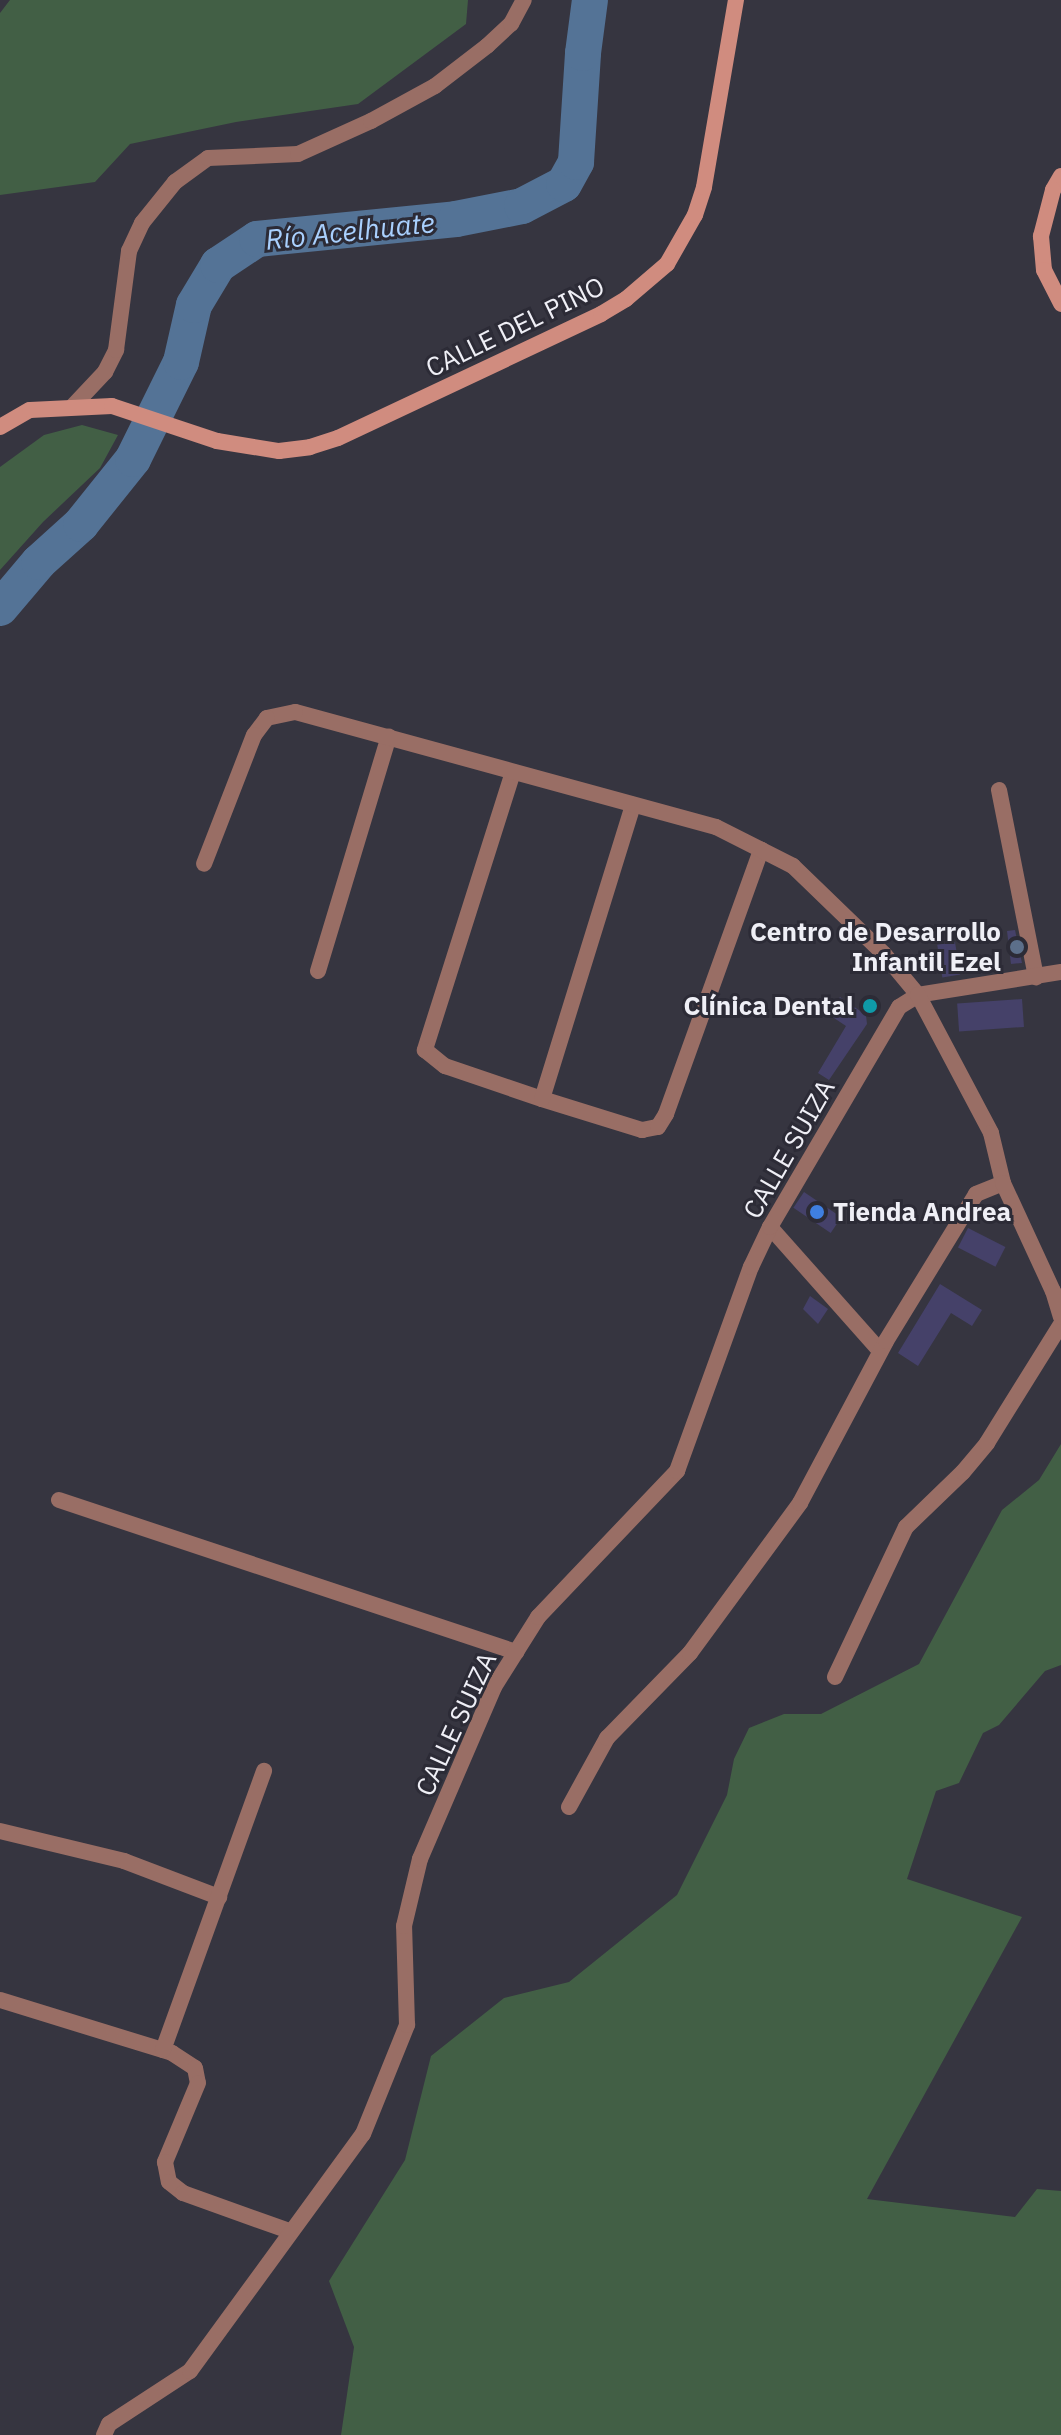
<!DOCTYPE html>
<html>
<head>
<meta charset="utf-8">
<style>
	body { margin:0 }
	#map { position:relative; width:1061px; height:2435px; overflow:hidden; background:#363540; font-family:"IBM Plex Sans",sans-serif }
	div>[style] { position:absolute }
	.green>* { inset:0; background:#425f45 }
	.river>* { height:36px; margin:-18px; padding:0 18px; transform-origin:18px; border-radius:18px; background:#547396 }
	.building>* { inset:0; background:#454169; transform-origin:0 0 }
	.minor>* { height:16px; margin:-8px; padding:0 8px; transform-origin:8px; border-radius:8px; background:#996e65 }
	.tertiary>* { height:16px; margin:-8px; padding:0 8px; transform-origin:8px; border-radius:8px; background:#996e65 }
	.secondary>* { height:16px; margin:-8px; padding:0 8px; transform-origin:8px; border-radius:8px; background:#d08c7f }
	.dots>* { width:22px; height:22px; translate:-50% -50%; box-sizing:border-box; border:4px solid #2c2b36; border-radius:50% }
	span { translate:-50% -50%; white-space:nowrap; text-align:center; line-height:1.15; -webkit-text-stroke:6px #2c2b36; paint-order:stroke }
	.street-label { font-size:26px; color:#efeff6 }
	.poi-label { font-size:26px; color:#efeff6; font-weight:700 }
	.right { translate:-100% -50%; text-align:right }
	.left { translate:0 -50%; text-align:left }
	.water-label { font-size:28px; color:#a9d0fe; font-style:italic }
</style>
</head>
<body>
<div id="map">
	<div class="green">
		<div style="clip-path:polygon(10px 0,468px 0,466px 24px,358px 104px,236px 122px,130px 144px,95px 182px,0 195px,0 13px)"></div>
		<div style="clip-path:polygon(82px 425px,118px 435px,100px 468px,43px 522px,0 570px,0 467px,44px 435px)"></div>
		<div style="clip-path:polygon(1061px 1444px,1061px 1665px,1045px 1671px,999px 1725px,983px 1733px,959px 1783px,936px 1791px,907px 1879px,1022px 1917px,867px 2199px,1015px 2217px,1037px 2189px,1061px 2191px,1061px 2435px,341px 2435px,354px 2347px,329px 2281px,405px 2160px,431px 2056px,504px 1998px,569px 1982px,677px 1895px,727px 1795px,734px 1759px,749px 1728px,784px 1714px,821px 1714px,919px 1664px,1002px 1510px,1039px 1480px)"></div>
	</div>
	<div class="river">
		<div style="left:0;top:608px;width:60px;rotate:-49.7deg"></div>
		<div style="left:39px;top:562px;width:57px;rotate:-42.1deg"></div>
		<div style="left:81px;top:524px;width:83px;rotate:-51.3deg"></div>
		<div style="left:133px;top:459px;width:108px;rotate:-63.7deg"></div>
		<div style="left:181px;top:362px;width:58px;rotate:-77.2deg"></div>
		<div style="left:194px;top:305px;width:47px;rotate:-59deg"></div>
		<div style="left:218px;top:265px;width:47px;rotate:-33.7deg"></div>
		<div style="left:257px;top:239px;width:200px;rotate:-5.7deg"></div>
		<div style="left:456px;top:219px;width:67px;rotate:-11.1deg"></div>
		<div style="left:522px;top:206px;width:47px;rotate:-27.6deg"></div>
		<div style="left:564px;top:184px;width:25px;rotate:-61deg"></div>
		<div style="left:576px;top:162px;width:109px;rotate:-86.3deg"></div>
		<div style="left:583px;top:53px;width:53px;rotate:-82.5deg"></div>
	</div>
	<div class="building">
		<div style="clip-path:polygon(1015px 930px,1022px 963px,1011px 964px,1007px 931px)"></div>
		<div style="left:955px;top:942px;width:33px;height:18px;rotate:81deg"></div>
		<div style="clip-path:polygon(840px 997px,866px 1015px,867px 1024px,829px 1080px,818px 1073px,846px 1026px,828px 1014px)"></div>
		<div style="left:1022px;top:999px;width:28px;height:65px;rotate:86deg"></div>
		<div style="left:804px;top:1192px;width:45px;height:19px;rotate:34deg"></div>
		<div style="left:968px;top:1228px;width:42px;height:22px;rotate:27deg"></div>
		<div style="clip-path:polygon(940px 1284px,982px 1310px,972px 1326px,951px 1313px,918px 1366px,898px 1353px)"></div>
		<div style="clip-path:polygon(810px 1296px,828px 1309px,818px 1324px,803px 1309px)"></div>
	</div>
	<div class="minor">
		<div style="left:73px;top:406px;width:47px;rotate:-46.7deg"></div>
		<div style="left:105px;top:372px;width:25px;rotate:-63deg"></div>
		<div style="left:116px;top:350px;width:100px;rotate:-82.5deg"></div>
		<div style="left:129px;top:251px;width:31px;rotate:-65deg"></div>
		<div style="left:142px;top:223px;width:53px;rotate:-51.2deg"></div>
		<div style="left:175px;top:182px;width:41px;rotate:-36deg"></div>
		<div style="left:208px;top:158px;width:90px;rotate:-2.5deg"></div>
		<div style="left:298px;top:154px;width:80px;rotate:-24.3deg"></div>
		<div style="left:371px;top:121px;width:73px;rotate:-28.7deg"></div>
		<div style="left:435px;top:86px;width:66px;rotate:-37.6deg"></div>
		<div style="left:487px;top:46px;width:33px;rotate:-43deg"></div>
		<div style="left:511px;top:24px;width:27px;rotate:-62deg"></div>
		<div style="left:513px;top:772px;width:292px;rotate:107.6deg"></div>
		<div style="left:425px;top:1050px;width:26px;rotate:39deg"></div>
		<div style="left:445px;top:1066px;width:102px;rotate:18.8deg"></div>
		<div style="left:542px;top:1099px;width:105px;rotate:17.2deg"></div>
		<div style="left:642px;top:1130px;width:16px;rotate:-11deg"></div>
		<div style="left:658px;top:1127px;width:15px;rotate:-58deg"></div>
		<div style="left:666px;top:1114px;width:281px;rotate:-70.2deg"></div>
		<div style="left:999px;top:790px;width:191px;rotate:78.8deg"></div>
		<div style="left:318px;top:971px;width:245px;rotate:-73.2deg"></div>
		<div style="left:542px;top:1099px;width:308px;rotate:-72.8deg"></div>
		<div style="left:770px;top:1227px;width:166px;rotate:48.4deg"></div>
		<div style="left:59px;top:1500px;width:482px;rotate:18.4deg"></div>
		<div style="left:835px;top:1677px;width:166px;rotate:-64.7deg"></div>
		<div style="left:906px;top:1527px;width:79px;rotate:-44deg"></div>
		<div style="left:963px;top:1472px;width:38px;rotate:-50deg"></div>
		<div style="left:987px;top:1443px;width:140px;rotate:-58.1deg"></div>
		<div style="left:569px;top:1807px;width:79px;rotate:-61.2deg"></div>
		<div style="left:607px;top:1738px;width:119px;rotate:-45.7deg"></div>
		<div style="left:690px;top:1653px;width:186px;rotate:-53.7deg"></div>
		<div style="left:800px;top:1503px;width:183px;rotate:-62deg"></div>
		<div style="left:886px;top:1341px;width:172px;rotate:-58.5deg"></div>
		<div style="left:976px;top:1194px;width:29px;rotate:-22deg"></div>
		<div style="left:0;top:1831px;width:128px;rotate:13.6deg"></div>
		<div style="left:124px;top:1861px;width:102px;rotate:20.8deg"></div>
		<div style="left:0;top:2000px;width:180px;rotate:17.1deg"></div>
		<div style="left:172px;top:2053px;width:27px;rotate:33deg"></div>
		<div style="left:195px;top:2068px;width:15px;rotate:79deg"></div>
		<div style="left:198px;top:2083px;width:86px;rotate:112.7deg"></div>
		<div style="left:165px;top:2162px;width:20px;rotate:79deg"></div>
		<div style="left:169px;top:2182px;width:18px;rotate:38deg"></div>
		<div style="left:183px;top:2193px;width:113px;rotate:19.7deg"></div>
		<div style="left:163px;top:2050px;width:297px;rotate:-70.1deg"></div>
		<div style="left:104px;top:2435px;width:12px;rotate:-66deg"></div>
		<div style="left:109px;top:2424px;width:97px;rotate:-33.2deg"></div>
		<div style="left:190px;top:2371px;width:293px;rotate:-53.9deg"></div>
		<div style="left:363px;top:2134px;width:118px;rotate:-68deg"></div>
		<div style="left:407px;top:2025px;width:99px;rotate:-91.7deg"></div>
		<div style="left:404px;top:1926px;width:69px;rotate:-76.6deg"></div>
		<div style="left:420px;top:1859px;width:187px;rotate:-66.7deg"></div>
		<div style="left:494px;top:1687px;width:83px;rotate:-57.8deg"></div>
		<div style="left:538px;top:1617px;width:202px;rotate:-46.4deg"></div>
		<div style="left:677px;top:1471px;width:217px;rotate:-70.1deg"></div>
		<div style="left:751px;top:1267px;width:44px;rotate:-64.6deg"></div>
		<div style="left:770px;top:1227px;width:255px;rotate:-59.6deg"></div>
		<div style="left:899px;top:1007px;width:22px;rotate:-32deg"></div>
		<div style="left:918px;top:995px;width:53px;rotate:-129.7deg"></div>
		<div style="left:884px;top:954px;width:127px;rotate:-136deg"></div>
		<div style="left:793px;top:866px;width:86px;rotate:-153.1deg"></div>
		<div style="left:716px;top:827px;width:436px;rotate:-164.7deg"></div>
		<div style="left:295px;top:712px;width:29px;rotate:168deg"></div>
		<div style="left:267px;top:718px;width:21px;rotate:127deg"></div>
		<div style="left:254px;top:735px;width:138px;rotate:111.2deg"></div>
	</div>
	<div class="tertiary">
		<div style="left:1061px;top:972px;width:145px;rotate:170.9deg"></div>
		<div style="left:918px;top:995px;width:156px;rotate:62.1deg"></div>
		<div style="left:991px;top:1133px;width:51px;rotate:76.5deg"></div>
		<div style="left:1003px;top:1183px;width:119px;rotate:65.2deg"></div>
		<div style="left:1053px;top:1291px;width:27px;rotate:73deg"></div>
	</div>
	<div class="secondary">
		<div style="left:1061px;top:176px;width:16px;rotate:120deg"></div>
		<div style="left:1053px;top:190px;width:48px;rotate:104.6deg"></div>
		<div style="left:1041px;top:236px;width:34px;rotate:85deg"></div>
		<div style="left:1044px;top:270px;width:38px;rotate:63deg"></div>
		<div style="left:0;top:427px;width:34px;rotate:-30deg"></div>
		<div style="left:30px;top:410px;width:82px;rotate:-2.8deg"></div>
		<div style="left:112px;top:406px;width:111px;rotate:18.4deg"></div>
		<div style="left:217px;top:441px;width:63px;rotate:9.2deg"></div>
		<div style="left:279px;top:451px;width:31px;rotate:-7deg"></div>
		<div style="left:310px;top:447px;width:29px;rotate:-18deg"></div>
		<div style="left:338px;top:438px;width:291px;rotate:-25.2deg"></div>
		<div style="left:601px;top:314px;width:29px;rotate:-31deg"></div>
		<div style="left:626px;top:299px;width:54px;rotate:-40.5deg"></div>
		<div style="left:667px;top:264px;width:56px;rotate:-60.3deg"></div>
		<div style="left:695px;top:215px;width:29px;rotate:-72deg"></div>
		<div style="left:704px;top:187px;width:190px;rotate:-80.3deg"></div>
	</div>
	<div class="dots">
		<div style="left:1017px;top:947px;background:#5c6f8a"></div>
		<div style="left:870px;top:1006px;background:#0f9aa8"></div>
		<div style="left:817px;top:1212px;background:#3f7fe0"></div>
	</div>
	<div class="street-label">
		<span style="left:515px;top:327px;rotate:-26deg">CALLE DEL PINO</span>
		<span style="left:789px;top:1149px;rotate:-60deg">CALLE SUIZA</span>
		<span style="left:456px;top:1724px;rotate:-65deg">CALLE SUIZA</span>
	</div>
	<div class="poi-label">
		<span class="right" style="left:1001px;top:947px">Centro de Desarrollo<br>Infantil Ezel</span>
		<span class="right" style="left:854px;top:1006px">Clínica Dental</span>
		<span class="left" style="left:833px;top:1212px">Tienda Andrea</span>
	</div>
	<div class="water-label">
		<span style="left:350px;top:231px;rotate:-6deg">Río Acelhuate</span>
	</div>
</div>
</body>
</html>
